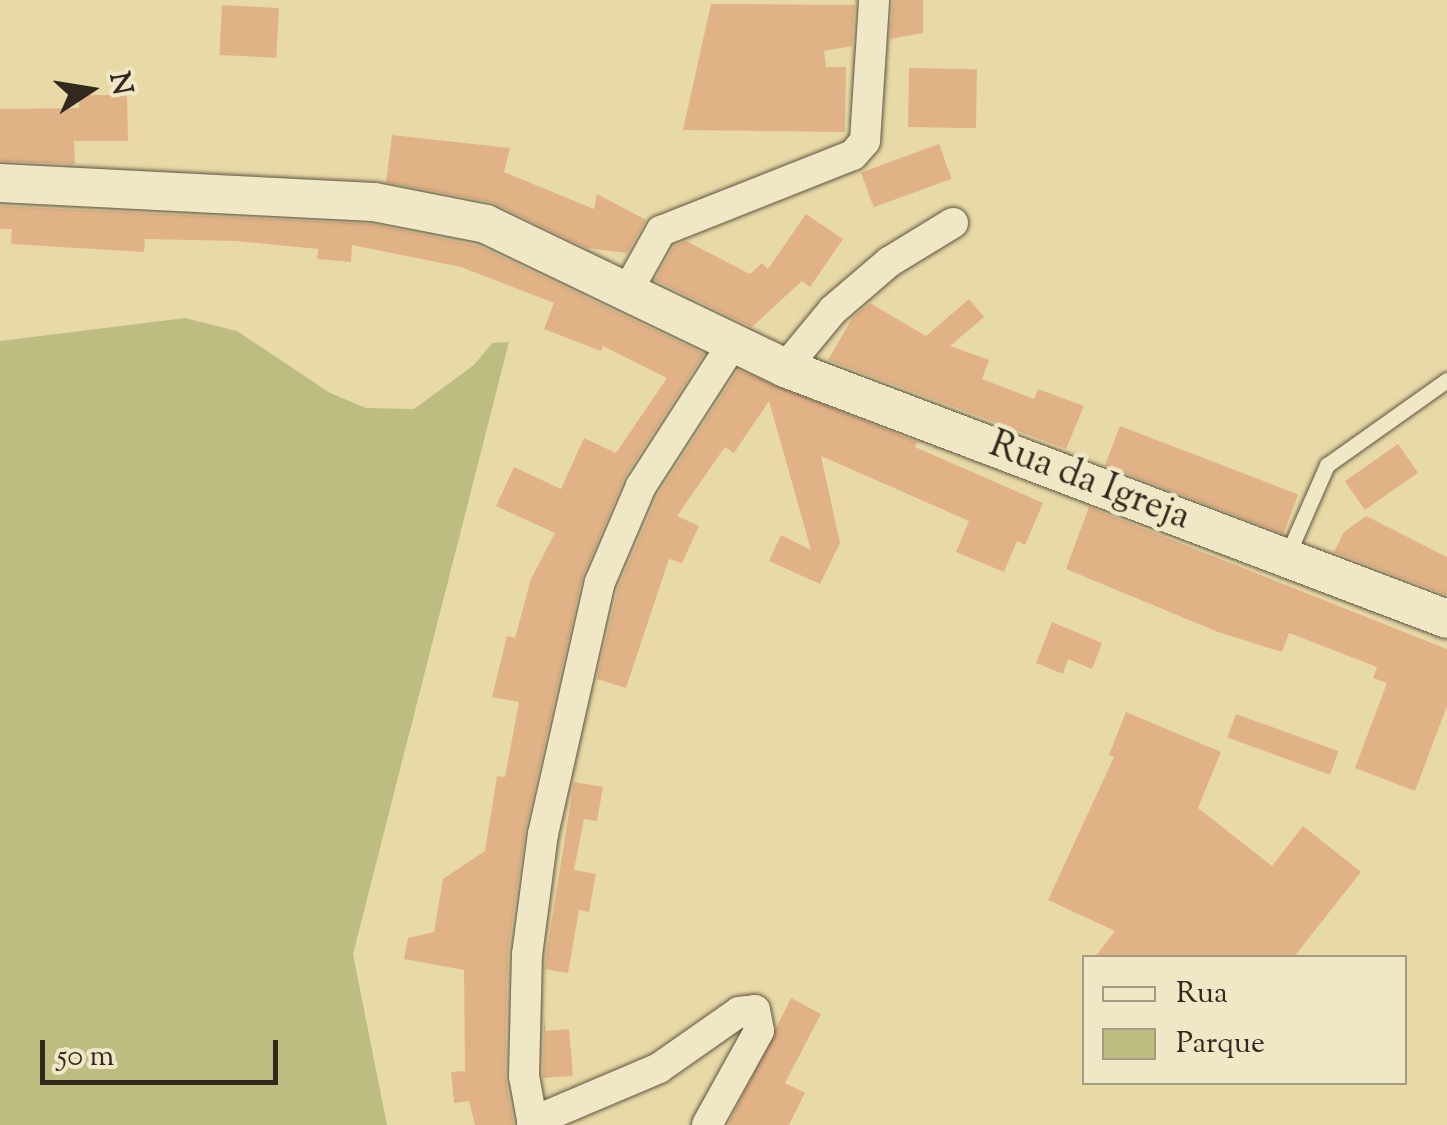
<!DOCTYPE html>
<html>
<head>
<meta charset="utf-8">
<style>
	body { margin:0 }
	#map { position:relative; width:1447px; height:1125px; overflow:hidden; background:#e8daa7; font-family:"Sorts Mill Goudy",serif }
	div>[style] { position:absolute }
	.green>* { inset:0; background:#bdbd82 }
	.building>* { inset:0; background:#e2b287; transform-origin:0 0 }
	.roads { filter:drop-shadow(0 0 2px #605440) drop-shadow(0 0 2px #605440) }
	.service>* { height:15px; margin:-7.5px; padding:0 7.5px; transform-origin:7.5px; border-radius:7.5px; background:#f0e7c6 }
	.minor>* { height:30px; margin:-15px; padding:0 15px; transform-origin:15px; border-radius:15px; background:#f0e7c6 }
	.tertiary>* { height:38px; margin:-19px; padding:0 19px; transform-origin:19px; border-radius:19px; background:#f0e7c6 }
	span { translate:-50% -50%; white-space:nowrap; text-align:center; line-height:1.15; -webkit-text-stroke:9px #f0e7c6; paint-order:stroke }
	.street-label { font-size:38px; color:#32281e }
	.legend { position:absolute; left:1082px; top:955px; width:325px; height:130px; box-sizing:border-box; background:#f0e7c6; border:2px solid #a49b83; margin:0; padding:12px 18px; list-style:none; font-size:30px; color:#32281e }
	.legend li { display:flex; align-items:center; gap:20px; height:50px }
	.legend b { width:50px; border:2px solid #a49b83 }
	.north { position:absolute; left:40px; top:40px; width:100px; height:100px; -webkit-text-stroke:8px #f0e7c6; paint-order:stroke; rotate:78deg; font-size:28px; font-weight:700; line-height:40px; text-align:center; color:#32281e }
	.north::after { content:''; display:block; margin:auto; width:35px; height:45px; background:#32281e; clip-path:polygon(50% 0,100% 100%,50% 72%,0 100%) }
	.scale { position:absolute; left:40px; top:1040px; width:238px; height:45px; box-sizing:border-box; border:5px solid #32281e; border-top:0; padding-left:12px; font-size:30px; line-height:35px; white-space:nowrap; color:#32281e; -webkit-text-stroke:8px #f0e7c6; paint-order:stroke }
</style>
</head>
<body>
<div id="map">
	<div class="green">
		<div style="clip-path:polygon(185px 318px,237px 331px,330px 393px,366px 408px,414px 409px,474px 365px,492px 343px,509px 342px,353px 954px,387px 1125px,0 1125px,0 341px)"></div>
	</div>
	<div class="building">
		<div style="clip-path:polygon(893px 0,923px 0,923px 33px,890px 39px)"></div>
		<div style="clip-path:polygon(711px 4px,855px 5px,852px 46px,824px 51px,826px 67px,846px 67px,845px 132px,683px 130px)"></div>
		<div style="left:222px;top:5px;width:57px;height:50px;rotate:3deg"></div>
		<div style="left:909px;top:68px;width:68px;height:59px;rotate:1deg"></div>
		<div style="clip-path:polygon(79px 95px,127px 95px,128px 141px,74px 141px,75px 164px,0 161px,0 109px,79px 108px)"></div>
		<div style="clip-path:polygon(392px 135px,510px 148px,504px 172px,594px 209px,597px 194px,646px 220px,627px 253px,587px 248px,491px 202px,386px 182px)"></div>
		<div style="left:939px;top:144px;width:37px;height:83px;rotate:70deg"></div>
		<div style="clip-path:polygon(0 206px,371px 224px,479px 246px,704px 354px,625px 476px,582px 578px,525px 830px,508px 953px,505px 1076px,514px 1125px,475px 1125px,469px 1101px,454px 1103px,451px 1072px,465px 1071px,464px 970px,404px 959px,408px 938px,434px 932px,443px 879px,485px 851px,497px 776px,505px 777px,519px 702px,492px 697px,507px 636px,515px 638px,531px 579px,555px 533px,496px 506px,514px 467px,561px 489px,584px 438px,616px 453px,667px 378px,603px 346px,601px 351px,544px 329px,554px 303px,461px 267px,352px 245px,351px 262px,317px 259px,318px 249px,235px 241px,145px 239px,144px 252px,11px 244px,12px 229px,0 229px)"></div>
		<div style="clip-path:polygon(806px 214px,843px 239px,810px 287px,802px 281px,752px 327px,655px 280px,674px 246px,686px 241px,750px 274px,762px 263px,768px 269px)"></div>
		<div style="clip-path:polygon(969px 299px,984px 317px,950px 346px,989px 360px,982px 379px,1034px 399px,1038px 389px,1084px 406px,1066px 449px,828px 360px,853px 317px,870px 303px,926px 336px)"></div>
		<div style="clip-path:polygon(738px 370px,917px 442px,915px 447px,1043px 503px,1025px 545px,1017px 541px,1004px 572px,956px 552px,969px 521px,821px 456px,840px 543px,820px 584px,769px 561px,781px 535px,811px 550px,769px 401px,734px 453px,725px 447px,677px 516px,699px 526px,682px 563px,669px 559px,626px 688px,597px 679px,618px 588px,658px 495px)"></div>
		<div style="left:1120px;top:426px;width:191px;height:42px;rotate:21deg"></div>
		<div style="left:1398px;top:444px;width:35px;height:65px;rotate:55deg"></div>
		<div style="clip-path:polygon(1089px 507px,1447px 649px,1447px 706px,1415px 791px,1355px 768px,1387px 683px,1373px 678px,1377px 667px,1289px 633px,1282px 652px,1218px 632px,1066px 569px)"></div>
		<div style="clip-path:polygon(1366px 516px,1447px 557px,1447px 595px,1334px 552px,1344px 532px)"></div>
		<div style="clip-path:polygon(1052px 622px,1102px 643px,1092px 669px,1068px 659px,1063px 674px,1036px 663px)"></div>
		<div style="clip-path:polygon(1126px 712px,1221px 752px,1198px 808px,1272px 866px,1303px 826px,1361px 872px,1293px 958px,1094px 958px,1115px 931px,1048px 900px,1114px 757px,1109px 755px)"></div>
		<div style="left:1236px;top:714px;width:109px;height:25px;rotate:20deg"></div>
		<div style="clip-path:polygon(574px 782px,603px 787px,597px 821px,584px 819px,574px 870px,596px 874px,589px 912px,579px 910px,568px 973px,545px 969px,546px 956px)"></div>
		<div style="clip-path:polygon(791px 998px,821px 1014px,785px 1083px,805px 1093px,789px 1125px,728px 1125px)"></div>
		<div style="clip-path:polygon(544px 1019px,546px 1031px,569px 1029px,573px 1076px,543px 1078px)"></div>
	</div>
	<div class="roads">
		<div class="service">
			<div style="left:1286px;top:558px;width:102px;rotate:-66.2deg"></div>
			<div style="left:1327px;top:465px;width:147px;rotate:-35.3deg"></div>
		</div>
		<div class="minor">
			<div style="left:628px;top:290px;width:68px;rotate:-60.8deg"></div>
			<div style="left:661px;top:231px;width:206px;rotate:-21.6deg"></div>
			<div style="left:853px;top:155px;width:18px;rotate:-49deg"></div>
			<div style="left:865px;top:141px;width:141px;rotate:-86.3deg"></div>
			<div style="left:785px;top:368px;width:75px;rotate:-50.4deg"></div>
			<div style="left:833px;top:310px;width:74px;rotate:-40.6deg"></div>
			<div style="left:889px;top:262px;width:75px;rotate:-31.4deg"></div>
			<div style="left:532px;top:1122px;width:138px;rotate:-23deg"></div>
			<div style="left:659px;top:1068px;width:98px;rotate:-35deg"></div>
			<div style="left:739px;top:1012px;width:16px;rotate:-7deg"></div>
			<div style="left:755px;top:1010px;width:21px;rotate:79deg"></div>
			<div style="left:759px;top:1031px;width:107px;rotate:119deg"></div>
			<div style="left:533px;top:1125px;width:50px;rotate:-100.4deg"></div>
			<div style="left:524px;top:1076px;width:121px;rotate:-88.6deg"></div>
			<div style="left:527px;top:955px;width:122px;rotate:-82.5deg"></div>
			<div style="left:543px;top:834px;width:258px;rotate:-77.3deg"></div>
			<div style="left:600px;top:582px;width:104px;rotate:-66.9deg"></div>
			<div style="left:641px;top:486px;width:170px;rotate:-57.2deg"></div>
		</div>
		<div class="tertiary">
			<div style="left:0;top:183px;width:374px;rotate:2.9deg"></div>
			<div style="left:374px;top:202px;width:114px;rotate:11.1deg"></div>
			<div style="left:486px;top:224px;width:332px;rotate:25.7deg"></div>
			<div style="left:785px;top:368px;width:708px;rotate:20.76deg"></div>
		</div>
	</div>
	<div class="street-label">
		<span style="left:1089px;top:483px;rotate:21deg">Rua da Igreja</span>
	</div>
	<ul class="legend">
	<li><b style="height:12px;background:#f0e7c6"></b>Rua</li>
	<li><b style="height:28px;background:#bdbd82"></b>Parque</li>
	</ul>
	<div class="north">N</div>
	<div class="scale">50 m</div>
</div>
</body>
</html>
